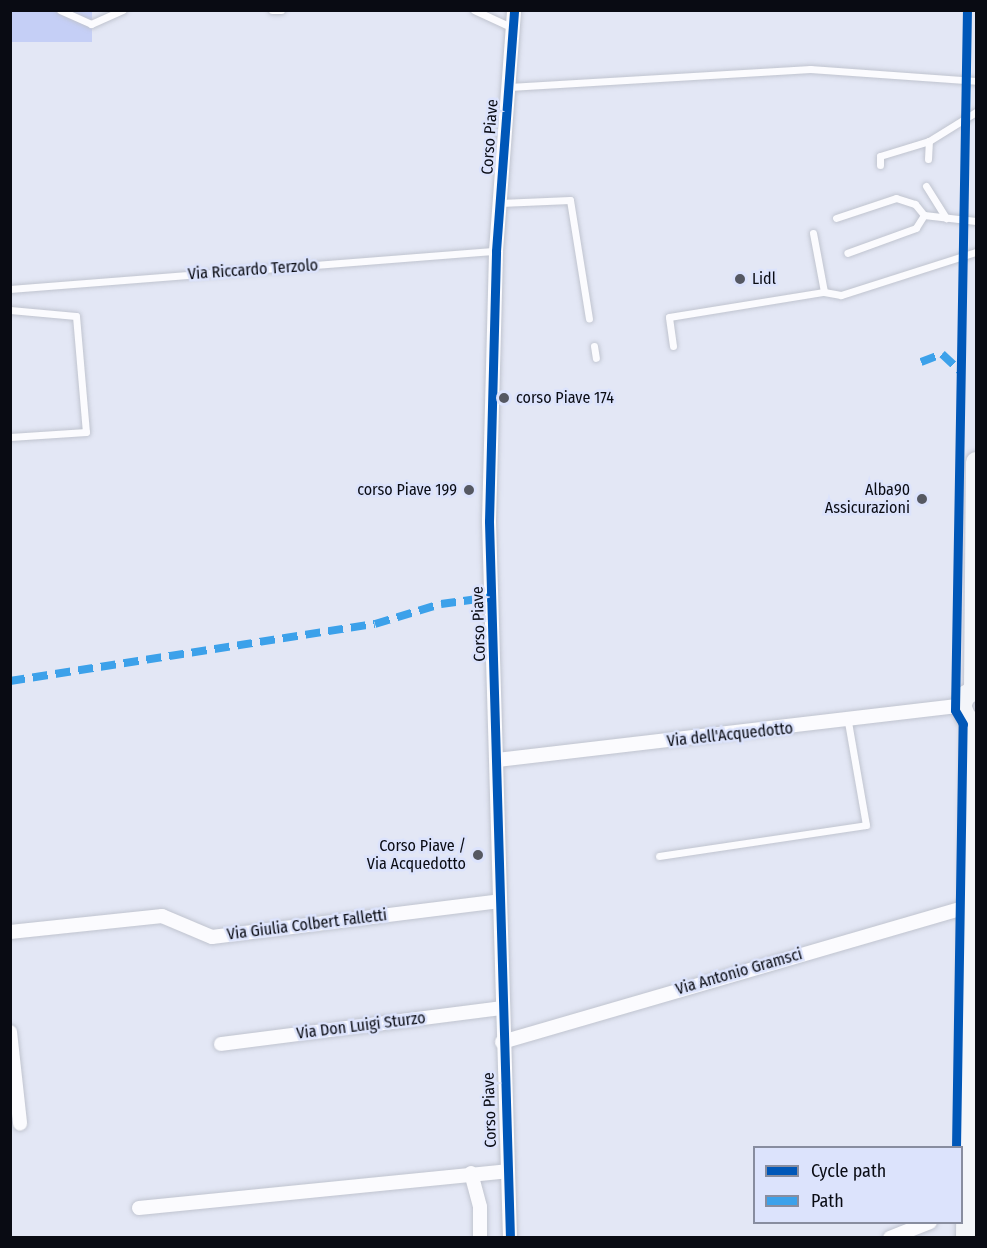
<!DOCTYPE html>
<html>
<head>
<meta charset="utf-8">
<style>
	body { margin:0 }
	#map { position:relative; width:987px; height:1248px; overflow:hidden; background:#e3e7f5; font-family:"Fira Sans Condensed",sans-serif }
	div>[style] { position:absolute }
	.green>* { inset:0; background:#c5cff6; transform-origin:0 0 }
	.roads { filter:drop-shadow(0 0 2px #c0c4cf) drop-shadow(0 0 2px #c0c4cf) }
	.service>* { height:7px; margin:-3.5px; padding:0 3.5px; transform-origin:3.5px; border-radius:3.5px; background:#fbfbfe }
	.minor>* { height:14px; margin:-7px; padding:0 7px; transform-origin:7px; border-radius:7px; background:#fbfbfe }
	.secondary>* { height:20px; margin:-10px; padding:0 10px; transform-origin:10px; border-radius:10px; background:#f3f5f9 }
	.quiet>* { height:8px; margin-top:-4px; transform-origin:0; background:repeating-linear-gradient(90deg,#3ca1ea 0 15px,transparent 0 23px) }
	.cycleway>* { height:9px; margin:-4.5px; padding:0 4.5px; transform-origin:4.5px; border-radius:4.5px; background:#0057b8 }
	.dots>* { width:16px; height:16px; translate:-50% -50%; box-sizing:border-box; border:3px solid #dce3fc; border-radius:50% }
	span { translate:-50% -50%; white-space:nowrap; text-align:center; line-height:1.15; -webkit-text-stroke:5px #dce3fc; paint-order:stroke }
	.street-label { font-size:16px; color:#090b13 }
	.poi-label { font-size:16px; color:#090b13 }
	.left { translate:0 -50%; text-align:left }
	.right { translate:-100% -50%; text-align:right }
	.frame { position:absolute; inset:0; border:12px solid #090b13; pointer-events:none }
	.legend { position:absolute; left:753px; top:1146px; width:210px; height:78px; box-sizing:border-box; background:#dce3fc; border:2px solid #888d9f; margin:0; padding:8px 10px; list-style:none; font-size:18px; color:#090b13 }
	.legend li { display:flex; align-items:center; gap:12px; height:30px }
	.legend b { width:30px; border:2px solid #888d9f }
</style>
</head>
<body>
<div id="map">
	<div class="green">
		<div style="left:10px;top:11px;width:82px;height:31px"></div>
	</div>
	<div class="roads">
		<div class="service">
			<div style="left:60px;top:10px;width:34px;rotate:24deg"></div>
			<div style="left:91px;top:24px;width:35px;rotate:-24deg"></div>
			<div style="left:272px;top:10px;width:9px"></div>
			<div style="left:474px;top:10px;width:43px;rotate:24.8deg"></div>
			<div style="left:509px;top:87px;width:302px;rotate:-3.4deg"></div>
			<div style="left:810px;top:69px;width:166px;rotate:4.1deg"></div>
			<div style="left:928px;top:159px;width:18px;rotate:-87deg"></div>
			<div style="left:880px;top:165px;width:9px;rotate:-90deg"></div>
			<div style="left:880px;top:156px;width:51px;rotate:-17deg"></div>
			<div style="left:929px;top:141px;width:55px;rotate:-31.7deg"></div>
			<div style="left:926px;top:186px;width:38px;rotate:58deg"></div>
			<div style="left:500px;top:203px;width:70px;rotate:-2.5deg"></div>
			<div style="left:570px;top:200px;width:120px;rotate:80.9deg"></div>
			<div style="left:924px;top:215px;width:52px;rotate:6.6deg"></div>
			<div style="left:836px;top:218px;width:63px;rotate:-18.4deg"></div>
			<div style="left:896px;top:198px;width:20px;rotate:18deg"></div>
			<div style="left:915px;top:204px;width:14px;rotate:51deg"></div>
			<div style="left:924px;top:215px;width:15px;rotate:122deg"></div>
			<div style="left:916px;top:228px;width:73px;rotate:160.1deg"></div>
			<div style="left:813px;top:233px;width:60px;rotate:79.4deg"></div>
			<div style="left:10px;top:289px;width:487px;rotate:-4.5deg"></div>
			<div style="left:10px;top:310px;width:66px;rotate:5.2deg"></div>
			<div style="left:76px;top:316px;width:116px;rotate:85.1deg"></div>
			<div style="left:86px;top:432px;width:76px;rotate:176.2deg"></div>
			<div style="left:594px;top:346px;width:12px;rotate:81deg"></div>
			<div style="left:673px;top:346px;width:29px;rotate:-98deg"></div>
			<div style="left:669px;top:317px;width:157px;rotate:-9.2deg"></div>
			<div style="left:824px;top:292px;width:17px;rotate:10deg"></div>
			<div style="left:841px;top:295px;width:142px;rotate:-17.7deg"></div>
			<div style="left:659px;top:856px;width:209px;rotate:-8.5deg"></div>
			<div style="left:866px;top:825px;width:105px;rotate:-99.9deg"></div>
		</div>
		<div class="minor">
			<div style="left:498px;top:760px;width:466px;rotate:-6.7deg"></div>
			<div style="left:10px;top:932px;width:153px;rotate:-6deg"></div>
			<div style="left:162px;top:916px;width:54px;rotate:22.8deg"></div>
			<div style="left:212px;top:937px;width:290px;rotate:-7.1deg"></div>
			<div style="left:10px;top:1032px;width:92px;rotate:83.7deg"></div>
			<div style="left:502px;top:1042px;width:494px;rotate:-16.2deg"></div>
			<div style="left:221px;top:1044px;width:283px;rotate:-7.3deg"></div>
			<div style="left:471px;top:1173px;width:35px;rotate:75deg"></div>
			<div style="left:480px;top:1207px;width:31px;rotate:90deg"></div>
			<div style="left:139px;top:1208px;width:370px;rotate:-5.7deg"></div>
			<div style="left:510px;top:1238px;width:717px;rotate:-91.68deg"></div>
			<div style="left:489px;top:521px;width:270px;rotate:-88.5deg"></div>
			<div style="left:496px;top:251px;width:242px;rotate:-85.7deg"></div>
			<div style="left:890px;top:1238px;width:43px;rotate:-21.8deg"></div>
		</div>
		<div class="secondary">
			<div style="left:974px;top:689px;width:227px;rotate:-89.5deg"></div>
			<div style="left:976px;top:689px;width:13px;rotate:148deg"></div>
			<div style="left:965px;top:696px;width:11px;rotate:112deg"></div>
			<div style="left:961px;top:706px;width:13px;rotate:67deg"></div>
			<div style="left:966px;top:718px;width:12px;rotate:31deg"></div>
			<div style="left:966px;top:1238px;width:516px;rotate:-89.44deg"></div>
		</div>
	</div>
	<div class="quiet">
		<div style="left:921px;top:362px;width:22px;rotate:-21deg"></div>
		<div style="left:942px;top:354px;width:26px;rotate:43deg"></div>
		<div style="left:10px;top:681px;width:369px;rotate:-8.9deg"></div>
		<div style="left:375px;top:624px;width:69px;rotate:-16.9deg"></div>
		<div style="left:441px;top:604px;width:52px;rotate:-7.7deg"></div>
	</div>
	<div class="cycleway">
		<div style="left:956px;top:1148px;width:424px;rotate:-89.1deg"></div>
		<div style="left:963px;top:724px;width:16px;rotate:-120deg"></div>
		<div style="left:955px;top:710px;width:700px;rotate:-89.02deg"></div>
		<div style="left:510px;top:1238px;width:717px;rotate:-91.68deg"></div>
		<div style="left:489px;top:521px;width:270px;rotate:-88.5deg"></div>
		<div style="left:496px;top:251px;width:242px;rotate:-85.7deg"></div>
	</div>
	<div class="dots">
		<div style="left:740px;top:279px;background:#555862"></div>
		<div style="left:504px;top:398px;background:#555862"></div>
		<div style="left:469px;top:490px;background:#555862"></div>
		<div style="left:922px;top:499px;background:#555862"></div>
		<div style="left:478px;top:855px;background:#555862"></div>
	</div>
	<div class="street-label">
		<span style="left:490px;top:137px;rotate:-86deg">Corso Piave</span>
		<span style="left:253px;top:270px;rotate:-4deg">Via Riccardo Terzolo</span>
		<span style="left:479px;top:624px;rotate:-92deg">Corso Piave</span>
		<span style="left:730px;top:735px;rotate:-6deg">Via dell'Acquedotto</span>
		<span style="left:307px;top:925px;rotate:-7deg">Via Giulia Colbert Falletti</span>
		<span style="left:739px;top:972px;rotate:-16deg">Via Antonio Gramsci</span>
		<span style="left:361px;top:1026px;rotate:-7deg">Via Don Luigi Sturzo</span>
		<span style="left:490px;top:1110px;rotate:-92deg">Corso Piave</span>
	</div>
	<div class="poi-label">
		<span class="left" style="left:752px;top:279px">Lidl</span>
		<span class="left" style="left:516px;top:398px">corso Piave 174</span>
		<span class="right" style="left:457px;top:490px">corso Piave 199</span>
		<span class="right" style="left:910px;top:499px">Alba90<br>Assicurazioni</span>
		<span class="right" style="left:466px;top:855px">Corso Piave /<br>Via Acquedotto</span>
	</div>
	<div class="frame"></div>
	<ul class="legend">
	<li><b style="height:8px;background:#0057b8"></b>Cycle path</li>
	<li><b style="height:8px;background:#3ca1ea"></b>Path</li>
	</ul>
</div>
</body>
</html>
